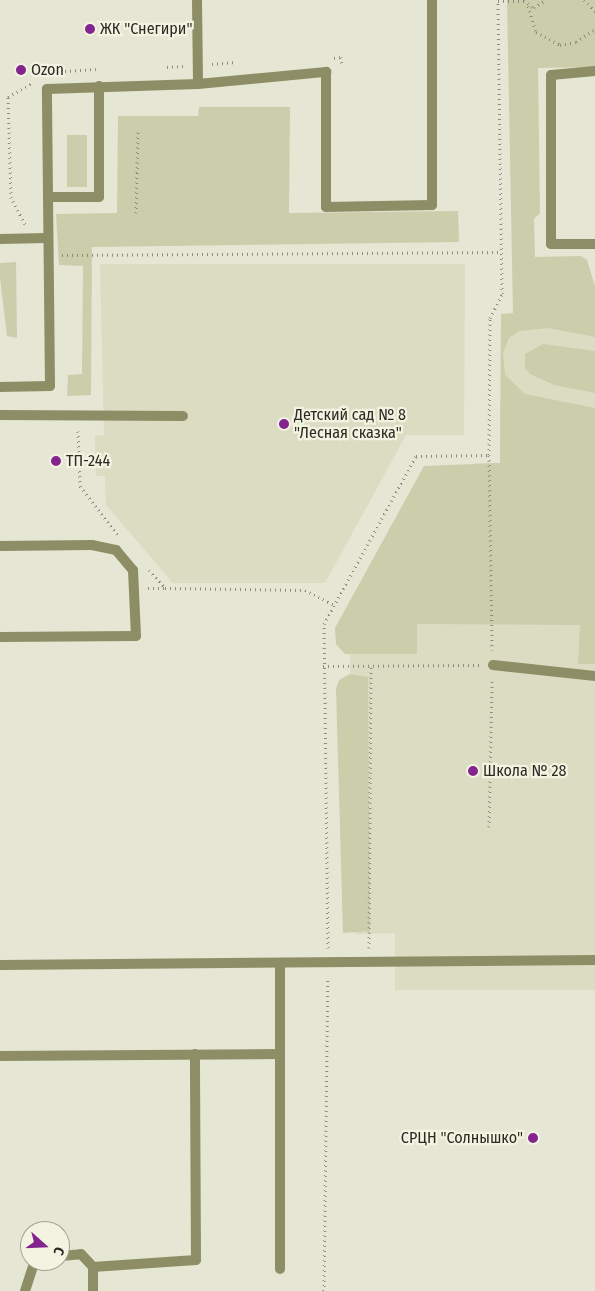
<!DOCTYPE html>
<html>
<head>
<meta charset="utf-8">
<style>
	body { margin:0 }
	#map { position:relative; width:595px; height:1291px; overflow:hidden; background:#e5e6d4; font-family:"Fira Sans Condensed",sans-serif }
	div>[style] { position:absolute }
	.built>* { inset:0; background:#dbdcc2 }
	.green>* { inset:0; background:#cccdab; transform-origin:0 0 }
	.path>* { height:3px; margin-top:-1.5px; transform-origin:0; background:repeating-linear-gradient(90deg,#8c8d80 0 1px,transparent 0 5px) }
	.service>* { height:10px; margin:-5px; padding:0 5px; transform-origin:5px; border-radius:5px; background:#8d8e65 }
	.dots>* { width:14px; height:14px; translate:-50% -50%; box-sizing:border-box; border:2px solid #f3f3e1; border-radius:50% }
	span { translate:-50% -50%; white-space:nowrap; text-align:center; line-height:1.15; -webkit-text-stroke:4.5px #f3f3e1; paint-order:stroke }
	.poi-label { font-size:16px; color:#2b2b24 }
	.left { translate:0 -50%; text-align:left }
	.right { translate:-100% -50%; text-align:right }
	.north { position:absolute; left:20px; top:1221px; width:50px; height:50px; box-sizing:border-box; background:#f3f3e1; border:1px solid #a3a395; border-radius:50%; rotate:110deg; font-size:14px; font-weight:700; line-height:20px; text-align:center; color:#2b2b24 }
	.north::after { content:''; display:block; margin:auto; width:18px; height:22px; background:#84248e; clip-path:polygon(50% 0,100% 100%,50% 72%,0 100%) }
</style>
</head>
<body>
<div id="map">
	<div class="built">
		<div style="clip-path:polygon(100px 264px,465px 264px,464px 435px,406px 435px,325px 583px,173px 583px,106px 505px,105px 476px,96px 476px,95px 435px,104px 435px)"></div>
		<div style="clip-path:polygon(501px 314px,595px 315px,595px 990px,395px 990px,395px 933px,355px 934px,349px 608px,475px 463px,500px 463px)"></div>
	</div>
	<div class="green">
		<div style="clip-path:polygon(507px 0,595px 0,595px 67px,538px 68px,540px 213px,534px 219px,535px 257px,581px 256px,587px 260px,595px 286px,595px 337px,548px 328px,519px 331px,509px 338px,503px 353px,505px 375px,525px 394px,595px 408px,595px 664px,578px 664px,580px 625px,417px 624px,417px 654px,345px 654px,336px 644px,335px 628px,424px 466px,500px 463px,501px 314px,513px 313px)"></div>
		<div style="clip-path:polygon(199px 107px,290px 107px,289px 213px,458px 211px,459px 242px,92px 247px,91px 395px,67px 396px,68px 375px,82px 374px,83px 266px,59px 265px,56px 214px,117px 213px,118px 116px,198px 116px)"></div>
		<div style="left:67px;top:135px;width:20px;height:52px"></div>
		<div style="clip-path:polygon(16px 262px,17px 338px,7px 336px,0 278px,0 263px)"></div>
		<div style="clip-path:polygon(543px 344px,595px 351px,595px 393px,554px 385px,530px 374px,525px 368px,525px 354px)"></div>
		<div style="clip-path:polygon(350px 674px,368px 677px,370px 931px,343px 933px,336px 689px,339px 680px)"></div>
	</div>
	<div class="path">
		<div style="left:524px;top:0;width:13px;rotate:39deg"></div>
		<div style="left:534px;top:8px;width:14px;rotate:-34deg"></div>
		<div style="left:584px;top:0;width:16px;rotate:45deg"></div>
		<div style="left:498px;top:1px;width:26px"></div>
		<div style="left:528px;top:6px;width:27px;rotate:73deg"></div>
		<div style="left:536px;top:32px;width:27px;rotate:28deg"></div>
		<div style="left:560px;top:45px;width:16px;rotate:-11deg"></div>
		<div style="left:576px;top:42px;width:23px;rotate:-34deg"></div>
		<div style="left:334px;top:58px;width:7px;rotate:-8deg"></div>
		<div style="left:341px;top:57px;width:9px;rotate:84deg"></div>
		<div style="left:212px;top:64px;width:24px;rotate:-5deg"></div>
		<div style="left:167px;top:67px;width:16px;rotate:-4deg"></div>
		<div style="left:50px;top:72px;width:46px;rotate:-3.7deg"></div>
		<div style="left:136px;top:213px;width:82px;rotate:-88.6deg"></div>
		<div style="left:25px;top:224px;width:30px;rotate:-118deg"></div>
		<div style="left:11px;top:198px;width:101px;rotate:-91.7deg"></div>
		<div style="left:8px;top:97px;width:28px;rotate:-30deg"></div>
		<div style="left:62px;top:255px;width:440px;rotate:-0.4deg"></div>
		<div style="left:78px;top:431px;width:55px;rotate:87.9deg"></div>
		<div style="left:80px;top:486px;width:61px;rotate:52.4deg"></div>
		<div style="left:489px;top:455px;width:195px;rotate:89.1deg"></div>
		<div style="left:149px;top:570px;width:24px;rotate:48deg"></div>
		<div style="left:165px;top:588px;width:140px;rotate:0.8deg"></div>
		<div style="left:305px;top:590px;width:33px;rotate:27deg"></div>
		<div style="left:148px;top:588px;width:17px"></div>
		<div style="left:323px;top:666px;width:156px;rotate:-0.4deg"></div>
		<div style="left:489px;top:827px;width:146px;rotate:-88.8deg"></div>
		<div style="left:328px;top:948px;width:324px;rotate:-90.7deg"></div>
		<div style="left:324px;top:624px;width:192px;rotate:-61.3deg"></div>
		<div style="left:416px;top:456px;width:73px;rotate:-0.8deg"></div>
		<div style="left:489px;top:455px;width:137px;rotate:-89.6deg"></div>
		<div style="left:490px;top:318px;width:27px;rotate:-63deg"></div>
		<div style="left:502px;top:294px;width:294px;rotate:-90.8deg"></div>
		<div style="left:369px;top:948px;width:282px;rotate:-89.6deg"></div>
		<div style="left:324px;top:1291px;width:314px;rotate:-89.3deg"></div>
	</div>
	<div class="service">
		<div style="left:197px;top:0;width:84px;rotate:89.3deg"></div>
		<div style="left:198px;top:84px;width:129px;rotate:-5.4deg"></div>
		<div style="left:326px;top:72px;width:135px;rotate:90deg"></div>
		<div style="left:326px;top:207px;width:106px;rotate:-1.1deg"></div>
		<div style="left:432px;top:205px;width:205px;rotate:-90deg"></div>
		<div style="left:595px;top:71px;width:44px;rotate:174.8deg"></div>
		<div style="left:551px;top:75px;width:169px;rotate:90deg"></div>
		<div style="left:551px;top:244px;width:44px"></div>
		<div style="left:48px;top:197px;width:51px"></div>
		<div style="left:99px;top:197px;width:111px;rotate:-90deg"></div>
		<div style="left:0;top:239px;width:47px;rotate:-1.2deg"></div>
		<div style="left:0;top:387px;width:50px;rotate:-1.1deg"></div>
		<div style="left:50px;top:386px;width:297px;rotate:-90.6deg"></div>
		<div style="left:47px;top:89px;width:151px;rotate:-1.9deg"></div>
		<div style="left:0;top:415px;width:183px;rotate:0.3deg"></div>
		<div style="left:0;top:546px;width:92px;rotate:-0.6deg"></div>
		<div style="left:92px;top:545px;width:25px;rotate:12deg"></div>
		<div style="left:116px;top:550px;width:26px;rotate:50deg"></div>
		<div style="left:133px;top:570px;width:66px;rotate:87.4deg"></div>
		<div style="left:136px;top:636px;width:136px;rotate:179.6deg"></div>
		<div style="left:493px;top:665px;width:103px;rotate:6.2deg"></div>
		<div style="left:280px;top:963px;width:306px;rotate:90deg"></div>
		<div style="left:0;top:965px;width:595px;rotate:-0.48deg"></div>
		<div style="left:0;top:1056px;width:280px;rotate:-0.4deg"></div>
		<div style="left:60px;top:1256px;width:21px;rotate:-5deg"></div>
		<div style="left:81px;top:1254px;width:18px;rotate:47deg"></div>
		<div style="left:93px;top:1267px;width:103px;rotate:-3.9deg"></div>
		<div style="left:196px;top:1260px;width:206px;rotate:-90.3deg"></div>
		<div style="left:93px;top:1267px;width:24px;rotate:90deg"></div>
		<div style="left:25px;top:1291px;width:32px;rotate:-72deg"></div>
	</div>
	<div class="dots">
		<div style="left:90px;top:29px;background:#84248e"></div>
		<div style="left:21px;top:70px;background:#84248e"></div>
		<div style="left:284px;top:424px;background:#84248e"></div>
		<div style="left:56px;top:461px;background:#84248e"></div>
		<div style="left:473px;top:771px;background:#84248e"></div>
		<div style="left:533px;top:1138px;background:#84248e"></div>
	</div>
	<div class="poi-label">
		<span class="left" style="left:100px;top:29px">ЖК "Снегири"</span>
		<span class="left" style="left:31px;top:70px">Ozon</span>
		<span class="left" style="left:294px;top:424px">Детский сад № 8<br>"Лесная сказка"</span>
		<span class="left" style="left:66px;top:461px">ТП-244</span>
		<span class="left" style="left:483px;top:771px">Школа № 28</span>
		<span class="right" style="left:523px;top:1138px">СРЦН "Солнышко"</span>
	</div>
	<div class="north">С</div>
</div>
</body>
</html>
